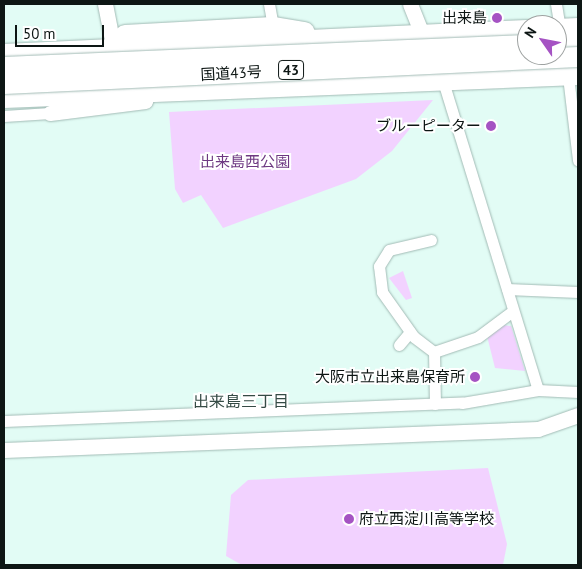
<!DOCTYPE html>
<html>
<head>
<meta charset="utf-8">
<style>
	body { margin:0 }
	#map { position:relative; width:582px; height:569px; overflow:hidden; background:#e2fcf5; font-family:"PT Sans","Noto Sans JP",sans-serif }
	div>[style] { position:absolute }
	.green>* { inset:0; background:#f2d2ff }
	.roads { filter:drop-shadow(0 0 1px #a2bbb5) drop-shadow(0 0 1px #a2bbb5) }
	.street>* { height:11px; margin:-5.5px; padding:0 5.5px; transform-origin:5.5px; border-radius:5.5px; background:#fff }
	.secondary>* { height:15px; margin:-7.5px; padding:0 7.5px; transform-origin:7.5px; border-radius:7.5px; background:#fff }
	.highway>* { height:20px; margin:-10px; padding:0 10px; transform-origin:10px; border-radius:10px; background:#fff }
	.bridges { filter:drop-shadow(0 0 1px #a2bbb5) drop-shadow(0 0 1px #a2bbb5) }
	.highway-bridge>* { height:20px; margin:-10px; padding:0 10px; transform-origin:10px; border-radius:10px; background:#fff }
	.dots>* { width:14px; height:14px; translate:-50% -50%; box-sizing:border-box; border:2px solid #fff; border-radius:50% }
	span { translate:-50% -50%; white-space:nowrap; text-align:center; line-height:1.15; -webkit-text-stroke:4px #fff; paint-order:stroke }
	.shield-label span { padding:1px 4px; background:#fff; border:1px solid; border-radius:4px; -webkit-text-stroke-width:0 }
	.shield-label { font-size:14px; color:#0d1614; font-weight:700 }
	.poi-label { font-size:15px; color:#0d1614 }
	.right { translate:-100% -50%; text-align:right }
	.left { translate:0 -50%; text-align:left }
	.street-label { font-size:15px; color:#0d1614 }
	.park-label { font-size:15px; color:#6e3982 }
	.neighbourhood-label { font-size:16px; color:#354b45 }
	.frame { position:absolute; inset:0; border:5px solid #0d1614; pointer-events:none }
	.north { position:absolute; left:517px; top:15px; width:50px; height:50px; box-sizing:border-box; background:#fff; border:1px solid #9ea2a1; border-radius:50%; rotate:303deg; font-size:14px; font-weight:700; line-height:20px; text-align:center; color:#0d1614 }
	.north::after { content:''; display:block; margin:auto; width:18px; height:22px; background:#a553c3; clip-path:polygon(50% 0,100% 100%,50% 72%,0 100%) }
	.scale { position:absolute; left:15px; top:25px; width:89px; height:22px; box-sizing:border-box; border:2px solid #0d1614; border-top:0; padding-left:6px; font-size:15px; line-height:18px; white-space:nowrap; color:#0d1614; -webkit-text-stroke:4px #fff; paint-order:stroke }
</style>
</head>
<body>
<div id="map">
	<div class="green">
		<div style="clip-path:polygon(433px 100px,392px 151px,356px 179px,223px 228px,201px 195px,183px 203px,175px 189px,169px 112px)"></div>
		<div style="clip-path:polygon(403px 271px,412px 298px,406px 300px,389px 278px)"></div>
		<div style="clip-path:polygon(503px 325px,511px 326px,525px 371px,495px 368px,487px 336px)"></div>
		<div style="clip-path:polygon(488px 468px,507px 544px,503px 565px,242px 565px,226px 556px,231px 495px,248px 480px)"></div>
	</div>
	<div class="roads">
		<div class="street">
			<div style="left:269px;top:4px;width:23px;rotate:80deg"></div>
			<div style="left:556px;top:4px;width:25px;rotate:81deg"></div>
			<div style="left:568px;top:76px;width:85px;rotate:83.2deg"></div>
			<div style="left:442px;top:78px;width:326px;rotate:72.9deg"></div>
			<div style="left:4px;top:116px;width:46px;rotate:-3.7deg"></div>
			<div style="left:431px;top:240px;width:43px;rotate:166.6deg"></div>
			<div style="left:389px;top:250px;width:19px;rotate:122deg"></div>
			<div style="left:379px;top:266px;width:26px;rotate:83deg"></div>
			<div style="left:382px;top:292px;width:55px;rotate:54.6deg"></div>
			<div style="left:414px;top:337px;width:25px;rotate:37deg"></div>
			<div style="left:507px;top:289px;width:71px;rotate:2.4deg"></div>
			<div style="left:399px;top:345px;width:17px;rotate:-50deg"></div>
			<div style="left:435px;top:404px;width:52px;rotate:-91.1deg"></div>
			<div style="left:434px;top:352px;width:46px;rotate:-18.8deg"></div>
			<div style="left:478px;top:337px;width:39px;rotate:-37deg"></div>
			<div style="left:4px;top:421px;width:458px;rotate:-2.3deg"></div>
			<div style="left:462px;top:403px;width:77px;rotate:-9.7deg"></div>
			<div style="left:538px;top:390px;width:40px;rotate:2.9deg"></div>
		</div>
		<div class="secondary">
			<div style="left:105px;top:4px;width:33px;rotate:79deg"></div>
			<div style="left:410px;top:4px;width:43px;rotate:68.2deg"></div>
			<div style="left:50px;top:113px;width:96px;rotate:-7.2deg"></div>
			<div style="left:4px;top:450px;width:534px;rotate:-2.25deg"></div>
			<div style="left:538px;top:429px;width:42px;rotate:-19.3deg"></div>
		</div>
		<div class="highway">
			<div style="left:557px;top:29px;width:21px;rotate:-3deg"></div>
			<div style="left:125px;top:35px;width:148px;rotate:-3.1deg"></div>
			<div style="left:273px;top:27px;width:32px;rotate:9deg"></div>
			<div style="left:557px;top:44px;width:21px;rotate:-3deg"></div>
			<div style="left:4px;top:54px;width:524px;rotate:-2.63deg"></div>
			<div style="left:4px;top:98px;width:574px;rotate:-2.29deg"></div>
		</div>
	</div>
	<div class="bridges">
		<div class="highway-bridge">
			<div style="left:4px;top:67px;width:523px;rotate:-2.41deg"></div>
			<div style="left:4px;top:84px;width:575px;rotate:-2.69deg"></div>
		</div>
	</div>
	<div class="dots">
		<div style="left:497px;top:18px;background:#a553c3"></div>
		<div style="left:491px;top:126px;background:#a553c3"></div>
		<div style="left:475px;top:377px;background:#a553c3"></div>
		<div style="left:349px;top:519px;background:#a553c3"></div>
	</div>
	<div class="shield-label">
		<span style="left:291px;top:70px">43</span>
	</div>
	<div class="poi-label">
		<span class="right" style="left:487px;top:18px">出来島</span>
		<span class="right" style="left:481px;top:126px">ブルーピーター</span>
		<span class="right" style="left:465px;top:377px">大阪市立出来島保育所</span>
		<span class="left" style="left:359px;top:519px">府立西淀川高等学校</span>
	</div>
	<div class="street-label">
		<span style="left:231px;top:73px;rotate:-3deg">国道43号</span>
	</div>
	<div class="park-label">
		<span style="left:245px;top:162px">出来島西公園</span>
	</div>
	<div class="neighbourhood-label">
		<span style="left:241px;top:401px">出来島三丁目</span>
	</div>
	<div class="frame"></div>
	<div class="north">N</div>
	<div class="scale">50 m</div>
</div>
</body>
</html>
